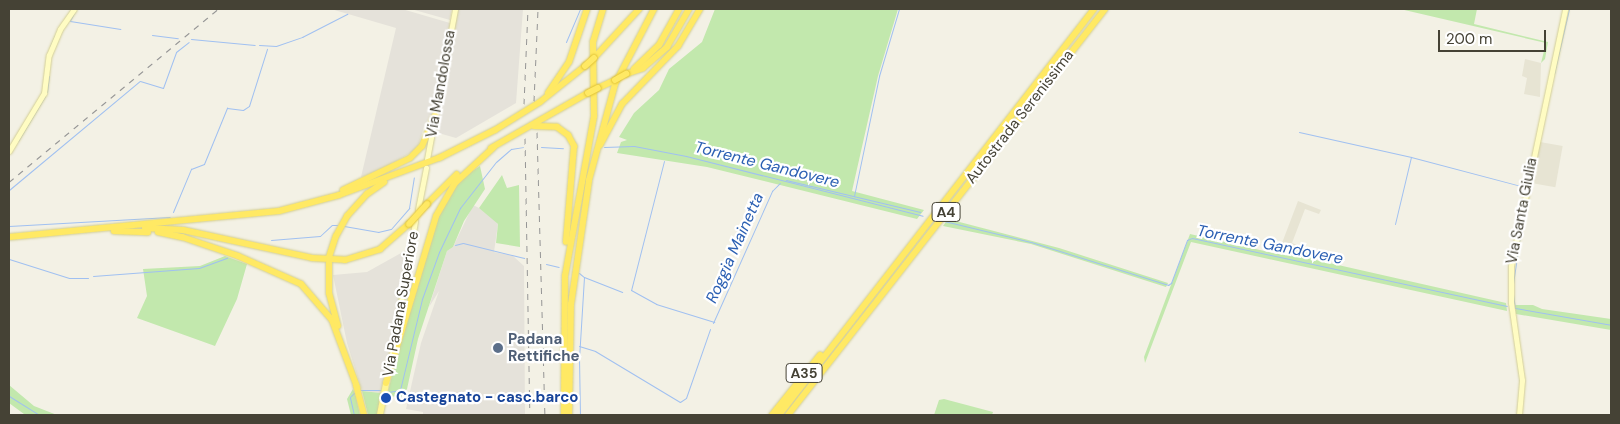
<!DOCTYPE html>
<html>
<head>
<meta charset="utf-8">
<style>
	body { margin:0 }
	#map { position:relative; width:1620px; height:424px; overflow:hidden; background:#f3f1e5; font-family:"DM Sans",sans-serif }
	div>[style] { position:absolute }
	.residential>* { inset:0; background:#e7e4d3; transform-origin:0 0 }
	.industrial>* { inset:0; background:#e5e2da }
	.green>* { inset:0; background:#c2e8ad }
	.stream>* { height:1px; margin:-0.5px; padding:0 0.5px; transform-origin:0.5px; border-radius:0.5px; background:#a0c0f1 }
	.roads { filter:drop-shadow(0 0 1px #d4cf94) drop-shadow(0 0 1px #d4cf94) }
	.secondary>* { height:5px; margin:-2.5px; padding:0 2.5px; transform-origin:2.5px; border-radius:2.5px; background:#fffcc3 }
	.primary>* { height:5.5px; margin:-2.75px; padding:0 2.75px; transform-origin:2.75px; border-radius:2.75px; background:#fff592 }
	.highway>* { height:6px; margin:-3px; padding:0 3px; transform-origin:3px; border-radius:3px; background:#ffe964 }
	.rail>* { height:1px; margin-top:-0.5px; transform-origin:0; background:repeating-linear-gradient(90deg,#959595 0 6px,transparent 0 12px) }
	.bridges { filter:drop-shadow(0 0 1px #e0c132) drop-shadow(0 0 1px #e0c132) }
	.highway-bridge>* { height:6px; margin:-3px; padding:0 3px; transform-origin:3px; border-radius:3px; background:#ffe964 }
	.dots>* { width:14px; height:14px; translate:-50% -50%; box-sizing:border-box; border:2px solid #fff; border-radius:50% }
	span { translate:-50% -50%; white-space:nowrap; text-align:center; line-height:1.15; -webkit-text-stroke:4.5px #fff; paint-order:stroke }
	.shield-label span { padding:1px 4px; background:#fff; border:1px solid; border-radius:4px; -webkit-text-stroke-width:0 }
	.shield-label { font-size:14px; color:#454235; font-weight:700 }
	.street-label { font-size:15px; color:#454235 }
	.service-label { font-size:15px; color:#4e5e75; font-weight:700 }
	.left { translate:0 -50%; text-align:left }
	.transit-label { font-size:15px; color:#164399; font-weight:700 }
	.water-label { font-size:16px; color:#2c60b3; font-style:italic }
	.frame { position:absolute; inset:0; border:10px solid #454235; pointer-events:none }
	.scale { position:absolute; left:1438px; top:30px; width:108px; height:22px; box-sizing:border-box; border:2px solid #454235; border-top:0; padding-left:6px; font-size:15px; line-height:18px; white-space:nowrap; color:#454235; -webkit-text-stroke:4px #fff; paint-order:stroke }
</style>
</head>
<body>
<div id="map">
	<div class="residential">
		<div style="clip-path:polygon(1525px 59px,1541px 63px,1540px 97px,1524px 94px,1527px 78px,1522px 76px)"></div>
		<div style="left:1540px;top:142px;width:23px;height:42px;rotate:10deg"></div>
		<div style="clip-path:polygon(1298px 201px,1321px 210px,1319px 214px,1305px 209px,1292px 243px,1308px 249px,1307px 252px,1282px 243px)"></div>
	</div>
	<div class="industrial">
		<div style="clip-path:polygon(331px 9px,402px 9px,450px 23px,433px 114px,425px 124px,417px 149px,377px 172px,361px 177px,396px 28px)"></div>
		<div style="clip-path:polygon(411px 9px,452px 9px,450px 20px)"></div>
		<div style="clip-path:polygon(457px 9px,523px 9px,516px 103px,456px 138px,435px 132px)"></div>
		<div style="clip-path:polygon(473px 205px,489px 213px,498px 224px,494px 252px,513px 256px,524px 266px,525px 415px,423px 415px,423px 412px,406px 409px,421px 343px,439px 291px,429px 307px,447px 251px,453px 247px)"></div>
		<div style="clip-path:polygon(410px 248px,381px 393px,362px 391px,347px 343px,333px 275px,367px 272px)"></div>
	</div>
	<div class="green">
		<div style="clip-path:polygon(715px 9px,898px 9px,878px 76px,852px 191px,924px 210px,917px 219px,707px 167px,617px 153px,621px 142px,627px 140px,619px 137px,634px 113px,659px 90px,669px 69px,702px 42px)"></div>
		<div style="clip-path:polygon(1400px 9px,1477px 9px,1474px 24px,1548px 42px,1545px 59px,1541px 63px,1546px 43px)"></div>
		<div style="clip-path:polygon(480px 166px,485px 189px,464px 221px,453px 247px,447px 251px,418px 339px,407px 389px,401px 397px,387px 396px,404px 324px,436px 222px,459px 180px)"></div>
		<div style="clip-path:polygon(502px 175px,507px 188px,519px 185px,520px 247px,496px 243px,498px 224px,479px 208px)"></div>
		<div style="clip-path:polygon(948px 219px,1059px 248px,1168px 283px,1166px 287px,1031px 244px,943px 226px)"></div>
		<div style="clip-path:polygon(1190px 234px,1277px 254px,1281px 244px,1317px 255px,1316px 260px,1506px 303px,1507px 311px,1191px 242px,1145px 363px,1144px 357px)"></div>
		<div style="clip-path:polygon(225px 256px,247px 264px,237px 299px,215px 346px,137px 318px,147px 296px,143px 269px,200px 266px)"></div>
		<div style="clip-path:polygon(1515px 305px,1533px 305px,1542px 309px,1611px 319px,1611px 330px,1516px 314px)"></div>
		<div style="clip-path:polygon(9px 385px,34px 406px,57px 415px,24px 414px,9px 403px)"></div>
		<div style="clip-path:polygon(353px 389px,356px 397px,360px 415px,351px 415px,347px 399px)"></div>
		<div style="clip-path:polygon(362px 391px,381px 393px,377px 415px,368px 415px)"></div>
		<div style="clip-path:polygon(944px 399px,993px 412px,992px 415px,934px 415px,939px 400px)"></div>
	</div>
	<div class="stream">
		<div style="left:76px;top:9px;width:13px;rotate:117deg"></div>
		<div style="left:70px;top:21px;width:51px;rotate:9.1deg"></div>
		<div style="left:152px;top:35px;width:26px;rotate:7deg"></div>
		<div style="left:191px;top:39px;width:64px;rotate:5.4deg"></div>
		<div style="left:566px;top:42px;width:36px;rotate:-67deg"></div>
		<div style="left:259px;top:45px;width:17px;rotate:3deg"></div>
		<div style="left:276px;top:46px;width:28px;rotate:-19deg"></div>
		<div style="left:302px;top:37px;width:51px;rotate:-27.1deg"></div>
		<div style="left:50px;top:47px;width:13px;rotate:-67deg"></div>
		<div style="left:1554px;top:74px;width:67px;rotate:-77deg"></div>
		<div style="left:47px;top:92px;width:16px;rotate:-83deg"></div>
		<div style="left:435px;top:96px;width:22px;rotate:-80deg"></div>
		<div style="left:1299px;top:132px;width:115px;rotate:12.6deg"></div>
		<div style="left:1411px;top:157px;width:114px;rotate:14.8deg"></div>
		<div style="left:18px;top:141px;width:52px;rotate:-59deg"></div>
		<div style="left:541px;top:147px;width:22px;rotate:3deg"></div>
		<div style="left:604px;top:147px;width:30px;rotate:-2deg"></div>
		<div style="left:634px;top:146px;width:53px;rotate:10.9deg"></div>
		<div style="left:686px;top:156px;width:244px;rotate:14.2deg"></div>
		<div style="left:664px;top:161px;width:133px;rotate:104.3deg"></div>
		<div style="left:631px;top:290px;width:29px;rotate:29deg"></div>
		<div style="left:656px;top:304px;width:61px;rotate:17.2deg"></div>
		<div style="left:786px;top:180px;width:138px;rotate:13.4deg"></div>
		<div style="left:9px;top:190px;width:170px;rotate:-39.8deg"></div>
		<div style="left:140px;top:81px;width:24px;rotate:17deg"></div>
		<div style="left:163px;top:88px;width:38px;rotate:-70deg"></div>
		<div style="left:176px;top:52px;width:16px;rotate:-38deg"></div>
		<div style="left:854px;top:196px;width:123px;rotate:-78.2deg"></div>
		<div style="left:879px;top:76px;width:70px;rotate:-73.4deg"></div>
		<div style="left:173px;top:212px;width:47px;rotate:-67.3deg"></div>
		<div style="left:191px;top:169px;width:14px;rotate:-21deg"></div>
		<div style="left:204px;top:164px;width:61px;rotate:-67.7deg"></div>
		<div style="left:227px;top:108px;width:16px;rotate:7deg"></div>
		<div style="left:243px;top:110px;width:7px;rotate:-34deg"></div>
		<div style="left:249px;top:106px;width:60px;rotate:-72.5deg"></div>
		<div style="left:944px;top:221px;width:89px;rotate:13.6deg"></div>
		<div style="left:1031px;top:242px;width:144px;rotate:17.4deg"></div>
		<div style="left:1168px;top:285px;width:4px;rotate:-34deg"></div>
		<div style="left:1171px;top:283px;width:46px;rotate:-69.6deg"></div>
		<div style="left:1187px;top:240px;width:5px;rotate:-22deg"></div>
		<div style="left:1192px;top:238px;width:322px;rotate:12.2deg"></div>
		<div style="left:1395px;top:224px;width:69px;rotate:-76.6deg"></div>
		<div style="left:9px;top:226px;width:161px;rotate:-3.2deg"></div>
		<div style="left:344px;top:226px;width:35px;rotate:10deg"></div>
		<div style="left:378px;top:232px;width:13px;rotate:-13deg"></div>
		<div style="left:391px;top:229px;width:28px;rotate:-49deg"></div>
		<div style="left:409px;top:208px;width:31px;rotate:-81deg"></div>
		<div style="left:271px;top:240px;width:49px;rotate:-4.7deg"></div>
		<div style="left:320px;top:236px;width:16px;rotate:-43deg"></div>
		<div style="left:332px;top:225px;width:5px"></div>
		<div style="left:455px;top:245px;width:8px;rotate:-14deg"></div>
		<div style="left:463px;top:243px;width:63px;rotate:13.8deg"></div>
		<div style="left:9px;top:259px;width:63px;rotate:17.6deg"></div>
		<div style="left:69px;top:278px;width:19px"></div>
		<div style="left:546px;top:264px;width:13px;rotate:13deg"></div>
		<div style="left:579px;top:273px;width:6px;rotate:39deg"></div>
		<div style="left:584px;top:277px;width:81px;rotate:93.5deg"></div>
		<div style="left:579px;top:358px;width:57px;rotate:89deg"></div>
		<div style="left:93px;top:276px;width:106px;rotate:-4.3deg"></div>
		<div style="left:199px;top:268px;width:30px;rotate:-20deg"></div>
		<div style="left:584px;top:277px;width:41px;rotate:21.5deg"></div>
		<div style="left:1513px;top:284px;width:49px;rotate:-81.7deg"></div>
		<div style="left:1513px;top:294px;width:14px;rotate:82deg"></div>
		<div style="left:1515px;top:308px;width:97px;rotate:10deg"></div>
		<div style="left:713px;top:323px;width:145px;rotate:-65.9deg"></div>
		<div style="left:772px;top:191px;width:11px;rotate:-45deg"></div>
		<div style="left:579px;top:346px;width:17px;rotate:17deg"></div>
		<div style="left:595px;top:351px;width:99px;rotate:31deg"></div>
		<div style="left:680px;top:402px;width:7px;rotate:-34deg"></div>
		<div style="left:686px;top:398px;width:73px;rotate:-70.8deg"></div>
		<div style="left:360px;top:390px;width:22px"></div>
		<div style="left:388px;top:392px;width:12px;rotate:-9deg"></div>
		<div style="left:400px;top:390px;width:94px;rotate:-76.4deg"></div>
		<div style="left:422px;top:299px;width:50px;rotate:-70.1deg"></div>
		<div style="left:439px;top:252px;width:49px;rotate:-64.5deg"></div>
		<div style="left:460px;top:208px;width:58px;rotate:-52deg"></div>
		<div style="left:496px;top:162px;width:20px;rotate:-41deg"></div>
		<div style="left:511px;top:149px;width:12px;rotate:-9deg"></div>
		<div style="left:9px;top:396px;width:36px;rotate:32deg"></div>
		<div style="left:354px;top:415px;width:18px;rotate:-103deg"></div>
		<div style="left:350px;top:397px;width:7px;rotate:-45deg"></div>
	</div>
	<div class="roads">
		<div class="secondary">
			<div style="left:9px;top:151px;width:68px;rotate:-58.9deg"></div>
			<div style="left:44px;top:93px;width:38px;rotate:-83deg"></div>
			<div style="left:49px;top:55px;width:28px;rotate:-67deg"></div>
			<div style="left:60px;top:29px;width:24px;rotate:-55deg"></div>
			<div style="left:427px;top:159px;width:153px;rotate:-79.4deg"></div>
			<div style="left:418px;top:209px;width:42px;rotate:-79deg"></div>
			<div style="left:391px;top:359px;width:140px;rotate:-80.1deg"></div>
			<div style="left:1519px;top:415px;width:35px;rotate:-85deg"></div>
			<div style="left:1522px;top:380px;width:78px;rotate:-98.1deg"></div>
			<div style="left:1511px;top:303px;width:37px;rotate:-90deg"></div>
			<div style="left:1511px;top:266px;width:263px;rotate:-78.1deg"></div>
		</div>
		<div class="primary">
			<div style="left:380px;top:415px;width:33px;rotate:-79deg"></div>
		</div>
		<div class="highway">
			<div style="left:594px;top:58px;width:67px;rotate:-47.4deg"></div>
			<div style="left:634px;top:69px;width:35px;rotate:-44deg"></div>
			<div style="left:659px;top:45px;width:41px;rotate:-60.9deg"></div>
			<div style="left:626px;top:74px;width:18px;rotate:-19deg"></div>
			<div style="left:643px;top:68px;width:32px;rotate:-41deg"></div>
			<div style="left:667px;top:47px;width:44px;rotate:-59.9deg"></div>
			<div style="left:598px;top:88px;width:19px;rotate:-25deg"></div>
			<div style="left:548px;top:93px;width:37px;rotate:-56deg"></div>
			<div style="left:569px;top:62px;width:56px;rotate:-71.2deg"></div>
			<div style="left:534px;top:126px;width:23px;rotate:2deg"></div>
			<div style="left:557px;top:127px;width:14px;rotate:36deg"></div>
			<div style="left:568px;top:135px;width:13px;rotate:61deg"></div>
			<div style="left:574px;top:146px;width:96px;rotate:94.8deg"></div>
			<div style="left:600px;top:145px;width:47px;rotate:-61.8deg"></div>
			<div style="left:622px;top:104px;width:81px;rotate:-46deg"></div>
			<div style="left:678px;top:46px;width:43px;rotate:-59.3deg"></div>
			<div style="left:491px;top:148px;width:112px;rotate:-29.6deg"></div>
			<div style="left:439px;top:158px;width:63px;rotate:-26.6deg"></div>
			<div style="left:495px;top:130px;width:53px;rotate:-31.9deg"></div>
			<div style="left:540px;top:102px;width:58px;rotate:-38.7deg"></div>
			<div style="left:343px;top:190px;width:74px;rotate:-25.5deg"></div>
			<div style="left:410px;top:158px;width:17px;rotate:-45deg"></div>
			<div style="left:422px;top:146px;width:33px;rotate:-67deg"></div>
			<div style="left:427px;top:204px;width:42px;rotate:-45deg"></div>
			<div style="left:145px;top:228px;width:38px;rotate:3deg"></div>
			<div style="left:183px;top:230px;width:132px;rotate:12.2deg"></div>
			<div style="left:312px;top:258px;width:33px;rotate:3deg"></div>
			<div style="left:345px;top:260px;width:37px;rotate:-17deg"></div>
			<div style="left:380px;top:249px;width:38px;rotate:-41deg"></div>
			<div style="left:114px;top:231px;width:34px;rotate:2deg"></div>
			<div style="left:158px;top:232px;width:25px;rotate:12deg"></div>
			<div style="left:182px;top:237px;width:59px;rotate:18.7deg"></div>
			<div style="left:238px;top:256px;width:69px;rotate:24deg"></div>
			<div style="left:301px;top:284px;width:48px;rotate:49.3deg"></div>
			<div style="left:332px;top:320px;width:72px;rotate:69.5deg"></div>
			<div style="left:9px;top:237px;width:271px;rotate:-5.5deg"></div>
			<div style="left:279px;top:211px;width:62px;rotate:-14.9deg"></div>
			<div style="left:339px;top:195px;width:109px;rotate:-20.4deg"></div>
			<div style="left:329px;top:257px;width:22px;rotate:-72deg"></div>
			<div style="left:336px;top:236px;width:23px;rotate:-61deg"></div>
			<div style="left:347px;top:216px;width:30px;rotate:-48deg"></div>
			<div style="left:367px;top:194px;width:21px;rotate:-35deg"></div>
			<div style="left:329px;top:263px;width:30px;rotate:90deg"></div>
			<div style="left:329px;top:293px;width:34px;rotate:75deg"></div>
			<div style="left:386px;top:383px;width:174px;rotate:-73.3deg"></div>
			<div style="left:436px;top:216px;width:38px;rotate:-60deg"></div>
			<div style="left:455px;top:183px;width:53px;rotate:-42.7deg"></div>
			<div style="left:356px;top:385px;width:31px;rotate:75deg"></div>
			<div style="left:564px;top:415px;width:139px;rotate:-89.6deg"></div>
			<div style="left:565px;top:276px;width:163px;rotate:-79.7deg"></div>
			<div style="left:594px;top:116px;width:74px;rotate:-90.8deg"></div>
			<div style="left:593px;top:42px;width:34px;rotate:-73deg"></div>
			<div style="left:569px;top:415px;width:111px;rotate:-89deg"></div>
			<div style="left:571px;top:304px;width:125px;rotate:-81.7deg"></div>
			<div style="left:589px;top:180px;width:99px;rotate:-74.8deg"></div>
			<div style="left:615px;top:84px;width:85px;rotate:-62.5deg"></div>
			<div style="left:772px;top:415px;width:77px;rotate:-51.3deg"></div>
			<div style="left:779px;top:415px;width:514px;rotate:-52.19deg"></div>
			<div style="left:788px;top:415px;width:515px;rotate:-52.02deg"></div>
		</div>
	</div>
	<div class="rail">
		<div style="left:534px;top:101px;width:92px;rotate:-87.5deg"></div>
		<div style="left:524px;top:104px;width:95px;rotate:-87.6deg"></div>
		<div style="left:537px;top:132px;width:283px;rotate:88.4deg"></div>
		<div style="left:525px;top:138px;width:277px;rotate:89deg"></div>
		<div style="left:9px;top:182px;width:271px;rotate:-39.6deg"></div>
	</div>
	<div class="bridges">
		<div class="highway-bridge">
			<div style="left:585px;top:66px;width:12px;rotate:-42deg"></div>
			<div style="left:615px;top:80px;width:13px;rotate:-29deg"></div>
			<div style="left:588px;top:93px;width:11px;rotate:-27deg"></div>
			<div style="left:409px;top:224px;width:27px;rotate:-48deg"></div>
		</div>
	</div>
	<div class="dots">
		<div style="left:498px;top:348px;background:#5c6f8a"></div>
		<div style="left:386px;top:398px;background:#1a4fb4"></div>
	</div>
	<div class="shield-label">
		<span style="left:946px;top:212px">A4</span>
		<span style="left:804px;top:373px">A35</span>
	</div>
	<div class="street-label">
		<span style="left:441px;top:84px;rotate:-80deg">Via Mandolossa</span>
		<span style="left:1020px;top:117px;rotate:-52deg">Autostrada Serenissima</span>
		<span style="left:1522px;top:211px;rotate:-79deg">Via Santa Giulia</span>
		<span style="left:401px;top:304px;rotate:-80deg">Via Padana Superiore</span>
	</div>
	<div class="service-label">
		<span class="left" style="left:508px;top:348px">Padana<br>Rettifiche</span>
	</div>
	<div class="transit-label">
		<span class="left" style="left:396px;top:398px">Castegnato - casc.barco</span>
	</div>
	<div class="water-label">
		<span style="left:767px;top:165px;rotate:14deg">Torrente Gandovere</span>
		<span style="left:1270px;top:245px;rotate:11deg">Torrente Gandovere</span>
		<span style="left:735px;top:248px;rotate:-66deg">Roggia Mainetta</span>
	</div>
	<div class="frame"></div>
	<div class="scale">200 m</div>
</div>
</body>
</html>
